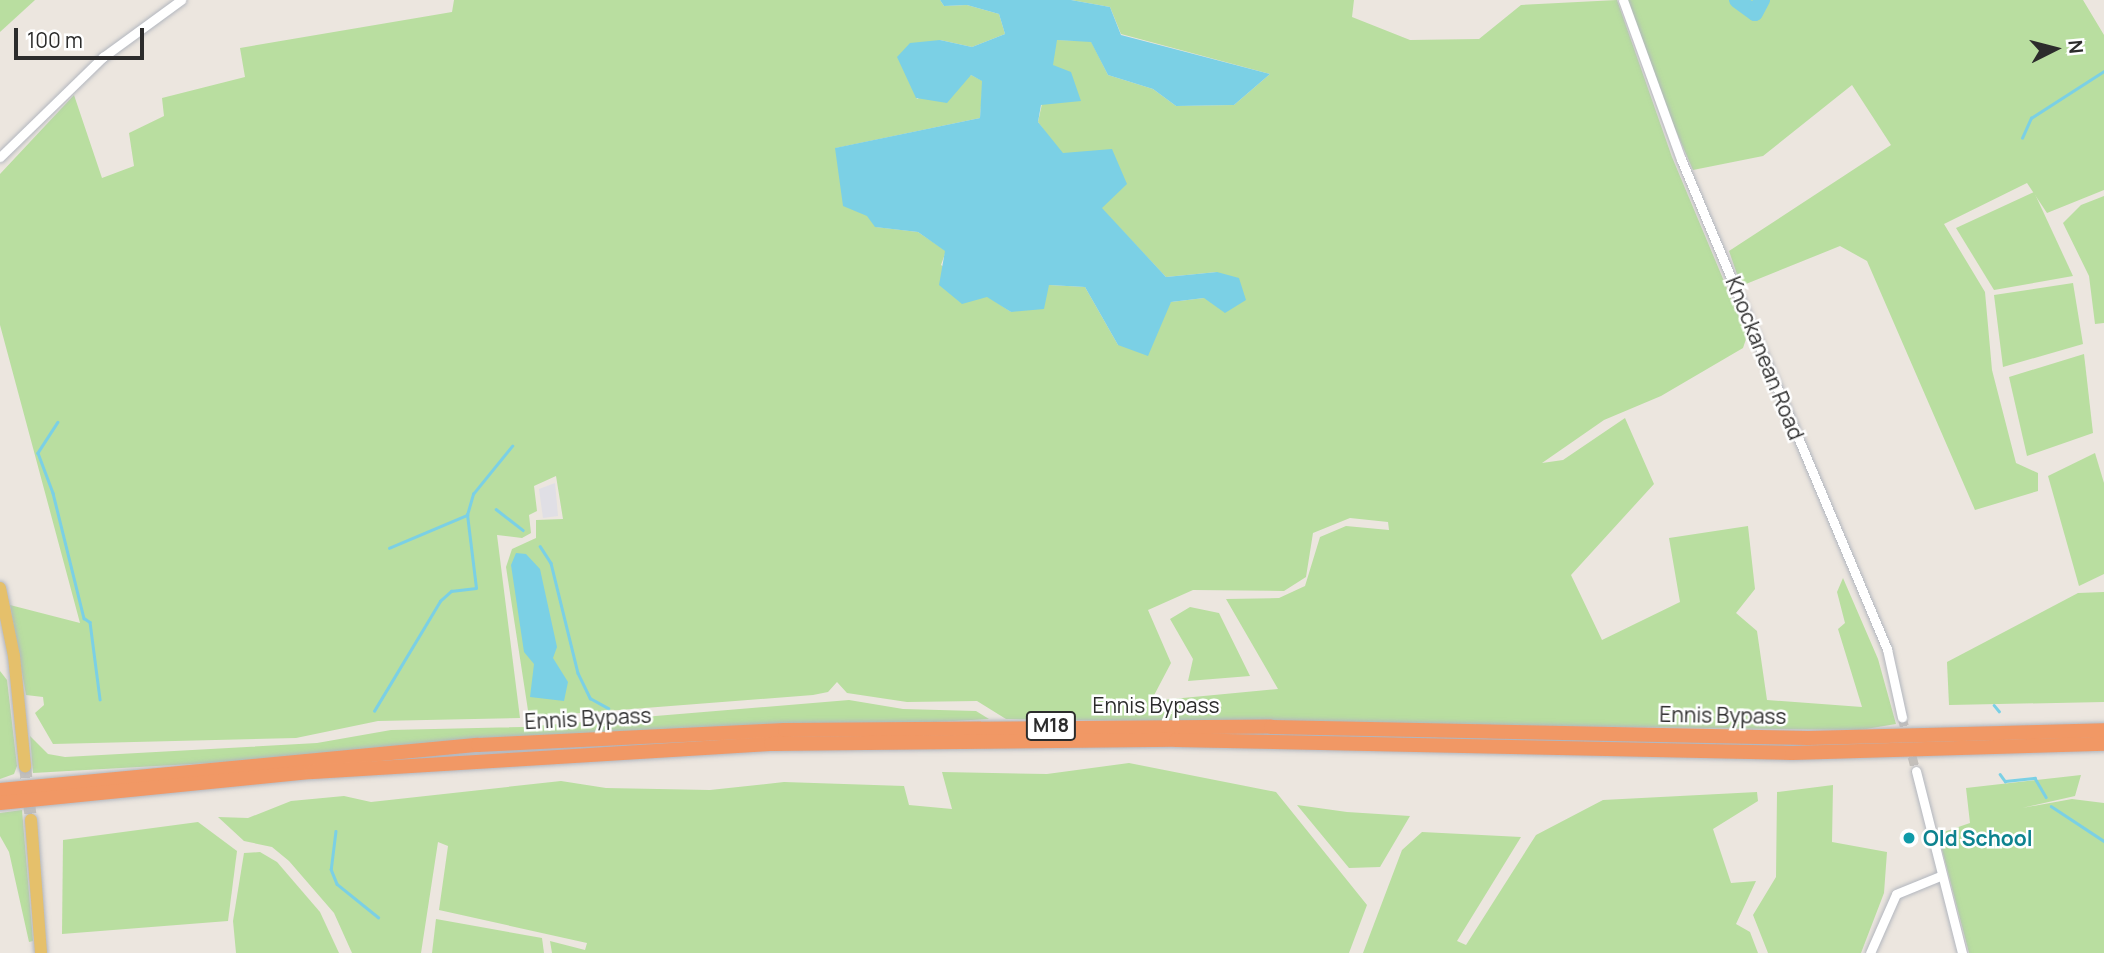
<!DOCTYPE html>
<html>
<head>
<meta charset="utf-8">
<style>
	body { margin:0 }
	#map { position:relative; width:2104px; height:953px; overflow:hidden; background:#ece6df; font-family:Manrope,sans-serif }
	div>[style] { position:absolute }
	.industrial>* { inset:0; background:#e0dfe5 }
	.green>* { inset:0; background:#b9dea0 }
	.water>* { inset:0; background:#7bd0e5 }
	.stream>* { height:2.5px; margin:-1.25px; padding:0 1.25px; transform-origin:1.25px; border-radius:1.25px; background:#7bd0e5 }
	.river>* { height:16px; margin:-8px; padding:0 8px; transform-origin:8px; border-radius:8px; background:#7bd0e5 }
	.minor-tunnel>* { height:9px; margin-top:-4.5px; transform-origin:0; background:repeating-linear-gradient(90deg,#c6c1bb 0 9px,transparent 0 13.5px) }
	.major-tunnel>* { height:12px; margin-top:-6px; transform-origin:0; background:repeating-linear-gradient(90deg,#c6c1bb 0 12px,transparent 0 18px) }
	.roads { filter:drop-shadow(0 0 2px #b2b6be) drop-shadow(0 0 2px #b2b6be) }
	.minor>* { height:9px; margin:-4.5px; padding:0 4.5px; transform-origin:4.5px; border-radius:4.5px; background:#fff }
	.major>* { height:12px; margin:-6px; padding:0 6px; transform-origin:6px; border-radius:6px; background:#e5c06b }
	.highway>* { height:14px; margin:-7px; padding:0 7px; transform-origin:7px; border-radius:7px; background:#f19865 }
	.dots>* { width:19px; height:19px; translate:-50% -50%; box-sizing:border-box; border:4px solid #fff; border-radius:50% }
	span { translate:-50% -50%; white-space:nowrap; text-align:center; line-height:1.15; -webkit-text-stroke:5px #fff; paint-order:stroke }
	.shield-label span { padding:2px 5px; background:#fff; border:2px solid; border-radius:5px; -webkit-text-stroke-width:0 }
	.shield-label { font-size:19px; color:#2c2c2c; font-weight:700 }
	.street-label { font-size:21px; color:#2c2c2c }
	.culture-label { font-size:21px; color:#0d838f; font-weight:700 }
	.left { translate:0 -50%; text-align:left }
	.north { position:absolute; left:2020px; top:14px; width:70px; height:70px; -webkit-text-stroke:5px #fff; paint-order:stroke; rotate:84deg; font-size:19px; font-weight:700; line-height:28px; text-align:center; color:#2c2c2c }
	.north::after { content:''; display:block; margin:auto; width:24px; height:32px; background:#2c2c2c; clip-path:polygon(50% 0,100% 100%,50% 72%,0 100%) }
	.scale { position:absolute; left:14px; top:28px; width:130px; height:32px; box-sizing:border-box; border:4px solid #2c2c2c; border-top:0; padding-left:9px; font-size:21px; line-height:24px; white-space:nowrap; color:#2c2c2c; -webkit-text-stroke:5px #fff; paint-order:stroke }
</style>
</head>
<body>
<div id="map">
	<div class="industrial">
		<div style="clip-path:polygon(555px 483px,558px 516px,543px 518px,539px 489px)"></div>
	</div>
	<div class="green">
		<div style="clip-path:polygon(0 0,35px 0,0 32px)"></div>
		<div style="clip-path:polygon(evenodd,454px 0,940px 0,944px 6px,967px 5px,999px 14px,1005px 34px,972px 47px,940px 40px,910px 82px,917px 99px,971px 75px,983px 81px,980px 118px,836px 148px,876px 227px,918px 232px,946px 251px,941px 265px,1011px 312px,1049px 285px,1085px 287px,1118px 345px,1171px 302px,1204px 298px,1217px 272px,1166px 277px,1101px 208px,1038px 122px,1056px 40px,1091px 41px,1108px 75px,1153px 89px,1176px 106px,1234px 105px,1270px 74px,1121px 34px,1110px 7px,1071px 0,1354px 0,1352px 17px,1410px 40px,1479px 39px,1521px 5px,1617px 0,1672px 157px,1747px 336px,1743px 348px,1661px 396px,1604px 420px,1542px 463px,1563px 460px,1625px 418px,1654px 484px,1571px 575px,1602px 640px,1680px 602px,1669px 538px,1748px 526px,1755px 589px,1736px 613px,1757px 631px,1767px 700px,1862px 707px,1838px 629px,1845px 623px,1837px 592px,1843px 578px,1878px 659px,1896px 724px,1860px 730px,1006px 719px,977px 701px,907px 702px,847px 693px,837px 682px,828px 692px,813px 695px,529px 717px,506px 567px,512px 549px,536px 538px,536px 520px,563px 519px,556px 476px,534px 486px,537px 511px,529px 515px,531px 533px,522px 538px,497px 535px,520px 718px,378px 721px,296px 738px,53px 744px,35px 713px,44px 705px,43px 697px,26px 695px,10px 605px,80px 623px,0 325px,0 174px,74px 95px,102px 178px,134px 166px,129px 133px,164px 116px,162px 98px,245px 77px,240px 48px,452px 12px,454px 0,1350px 518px,1388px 522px,1389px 530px,1346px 526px,1320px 537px,1305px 586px,1279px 598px,1226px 599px,1278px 689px,1151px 701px,1171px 663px,1148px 610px,1193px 590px,1284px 591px,1306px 577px,1313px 533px,1350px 518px)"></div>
		<div style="clip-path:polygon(1627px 0,2083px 0,2104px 35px,2104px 190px,2047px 213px,2027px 183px,1944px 224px,1985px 292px,1992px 370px,2016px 463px,2038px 473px,2038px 491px,1975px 510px,1867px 261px,1840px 246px,1741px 286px,1729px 251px,1891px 145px,1852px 85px,1763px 156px,1693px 170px,1643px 55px)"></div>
		<div style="clip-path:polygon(2034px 192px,2073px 276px,1994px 290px,1956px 228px)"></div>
		<div style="clip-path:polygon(2104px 196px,2104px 323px,2095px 324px,2089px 276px,2063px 223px,2081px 205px)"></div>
		<div style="clip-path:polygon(2073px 283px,2083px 344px,2003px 367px,1994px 295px)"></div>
		<div style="clip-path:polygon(2084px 354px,2093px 433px,2027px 456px,2009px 377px)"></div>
		<div style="clip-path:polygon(2095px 453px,2104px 483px,2104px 574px,2079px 586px,2048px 476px)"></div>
		<div style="clip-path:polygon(2104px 592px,2104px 702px,1949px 705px,1947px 662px,2078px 593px)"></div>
		<div style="clip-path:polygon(1190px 607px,1219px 613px,1250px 676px,1188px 681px,1193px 659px,1170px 619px)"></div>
		<div style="clip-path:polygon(0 671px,7px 680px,17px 766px,14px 774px,0 779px)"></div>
		<div style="clip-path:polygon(849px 700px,903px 709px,976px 711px,989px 719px,33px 773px,30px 736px,48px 754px,65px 757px,317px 743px,391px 730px,523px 727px)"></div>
		<div style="clip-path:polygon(1129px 763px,1276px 792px,1367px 905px,1349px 953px,552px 953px,550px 941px,585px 950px,587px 943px,439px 910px,448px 846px,438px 842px,421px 953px,352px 953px,334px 913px,289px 861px,272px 847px,244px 841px,218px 817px,248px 818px,291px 801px,344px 796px,371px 802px,561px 781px,606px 788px,710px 790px,784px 782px,904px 786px,909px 805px,952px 809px,942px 772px,1047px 774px)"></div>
		<div style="clip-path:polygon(2081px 775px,2075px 796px,2022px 808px,2072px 799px,2104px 803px,2104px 953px,1969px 953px,1938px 834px,1970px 823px,1966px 788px)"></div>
		<div style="clip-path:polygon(1833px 785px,1832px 842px,1887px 852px,1884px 893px,1861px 953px,1768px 953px,1753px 915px,1776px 877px,1777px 792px)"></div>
		<div style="clip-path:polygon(1757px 792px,1758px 801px,1713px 829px,1731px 883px,1756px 881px,1736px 924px,1750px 932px,1758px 953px,1363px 953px,1402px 850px,1422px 832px,1521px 837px,1457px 941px,1466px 945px,1536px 835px,1603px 800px)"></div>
		<div style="clip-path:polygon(1297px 805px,1347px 812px,1410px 816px,1380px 867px,1349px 868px)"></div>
		<div style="clip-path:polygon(22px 810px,33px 941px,29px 942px,9px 852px,0 836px,0 813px)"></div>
		<div style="clip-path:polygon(198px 822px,237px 851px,228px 921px,62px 934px,63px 840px)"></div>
		<div style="clip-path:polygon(260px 852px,277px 862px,320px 912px,339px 953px,236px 953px,233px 921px,244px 853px)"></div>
		<div style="clip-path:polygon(436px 919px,542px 938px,544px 953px,432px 953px)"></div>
	</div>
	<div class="water">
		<div style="clip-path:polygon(940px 0,1071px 0,1110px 7px,1121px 35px,1270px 74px,1234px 105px,1176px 106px,1153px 89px,1108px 75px,1091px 42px,1057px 40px,1053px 65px,1071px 72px,1081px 101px,1041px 105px,1038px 122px,1063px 153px,1112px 149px,1127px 184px,1102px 208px,1166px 277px,1217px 272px,1239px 278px,1246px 300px,1225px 313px,1204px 298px,1171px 302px,1148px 356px,1118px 345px,1085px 287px,1049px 285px,1044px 309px,1011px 312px,987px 297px,962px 304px,939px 285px,945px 251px,918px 232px,875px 227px,867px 216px,843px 206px,835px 148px,980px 118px,982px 81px,971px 75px,947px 103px,916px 98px,897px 57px,910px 43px,940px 40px,972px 47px,1005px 34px,999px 14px,967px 5px,944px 6px)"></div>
		<div style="clip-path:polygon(516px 553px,526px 554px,540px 569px,557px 647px,553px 658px,568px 682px,564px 701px,530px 697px,534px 664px,524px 652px,511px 565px)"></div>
	</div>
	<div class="stream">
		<div style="left:2022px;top:138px;width:22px;rotate:-66deg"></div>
		<div style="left:2031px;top:118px;width:87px;rotate:-32.8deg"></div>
		<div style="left:58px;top:422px;width:37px;rotate:123deg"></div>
		<div style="left:38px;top:453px;width:43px;rotate:69.4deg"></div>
		<div style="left:53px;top:493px;width:129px;rotate:76.1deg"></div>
		<div style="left:84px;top:618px;width:7px;rotate:34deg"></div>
		<div style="left:90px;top:622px;width:78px;rotate:82.6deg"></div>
		<div style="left:496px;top:509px;width:34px;rotate:38deg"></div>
		<div style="left:540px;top:546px;width:20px;rotate:57deg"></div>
		<div style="left:551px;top:563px;width:113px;rotate:76.2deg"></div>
		<div style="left:578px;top:673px;width:28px;rotate:64deg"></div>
		<div style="left:590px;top:698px;width:21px;rotate:29deg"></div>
		<div style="left:389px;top:548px;width:85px;rotate:-22.9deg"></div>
		<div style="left:1994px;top:705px;width:8px;rotate:50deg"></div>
		<div style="left:374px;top:711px;width:128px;rotate:-59deg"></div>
		<div style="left:440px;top:601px;width:15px;rotate:-42deg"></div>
		<div style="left:451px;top:591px;width:25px;rotate:-7deg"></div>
		<div style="left:476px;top:588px;width:74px;rotate:-97deg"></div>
		<div style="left:467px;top:515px;width:22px;rotate:-74deg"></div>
		<div style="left:473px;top:494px;width:62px;rotate:-50.9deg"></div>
		<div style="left:2000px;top:774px;width:9px;rotate:54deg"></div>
		<div style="left:2005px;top:781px;width:30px;rotate:-6deg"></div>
		<div style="left:2035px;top:778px;width:22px;rotate:60deg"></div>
		<div style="left:2051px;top:806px;width:64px;rotate:33.4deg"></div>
		<div style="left:336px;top:831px;width:38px;rotate:97deg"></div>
		<div style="left:331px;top:869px;width:16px;rotate:68deg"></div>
		<div style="left:337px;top:884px;width:53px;rotate:38.8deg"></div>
	</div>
	<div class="river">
		<div style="left:1737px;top:0;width:22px;rotate:36deg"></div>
		<div style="left:1755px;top:13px;width:15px;rotate:-62deg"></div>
	</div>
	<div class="minor-tunnel">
		<div style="left:1902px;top:717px;width:56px;rotate:75.5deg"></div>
	</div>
	<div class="major-tunnel">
		<div style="left:25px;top:766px;width:54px;rotate:83.7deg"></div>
	</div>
	<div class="roads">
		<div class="minor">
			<div style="left:1623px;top:0;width:169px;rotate:70deg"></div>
			<div style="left:1681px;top:159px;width:532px;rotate:67.2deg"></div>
			<div style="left:1887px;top:649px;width:70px;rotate:77.6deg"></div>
			<div style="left:0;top:157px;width:144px;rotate:-44.2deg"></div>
			<div style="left:103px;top:57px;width:97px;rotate:-36.2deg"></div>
			<div style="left:1916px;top:771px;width:188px;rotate:75.8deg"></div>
			<div style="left:1870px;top:953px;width:64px;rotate:-66.2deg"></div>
			<div style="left:1896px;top:894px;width:48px;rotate:-22.2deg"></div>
		</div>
		<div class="major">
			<div style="left:0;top:588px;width:69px;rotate:78.4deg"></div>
			<div style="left:14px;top:656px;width:111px;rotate:84.3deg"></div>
			<div style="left:31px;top:820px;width:133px;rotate:85.7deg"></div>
		</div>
		<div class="highway">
			<div style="left:0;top:790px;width:480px;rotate:-5.4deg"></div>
			<div style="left:478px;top:745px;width:307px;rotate:-2.8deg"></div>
			<div style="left:785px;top:730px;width:486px;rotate:-0.4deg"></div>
			<div style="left:1271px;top:727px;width:537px;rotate:1.17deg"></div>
			<div style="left:1808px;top:738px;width:296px;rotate:-1.5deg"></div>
			<div style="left:0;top:803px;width:314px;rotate:-5.7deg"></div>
			<div style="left:312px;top:772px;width:460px;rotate:-3.5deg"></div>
			<div style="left:771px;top:744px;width:405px;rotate:-0.6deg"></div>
			<div style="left:1176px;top:740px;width:616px;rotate:1.21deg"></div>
			<div style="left:1792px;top:753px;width:312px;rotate:-1.7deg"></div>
		</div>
	</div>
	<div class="dots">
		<div style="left:1909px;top:838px;background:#0f9aa8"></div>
	</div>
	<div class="shield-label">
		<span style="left:1051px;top:726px">M18</span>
	</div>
	<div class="street-label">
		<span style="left:1765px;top:358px;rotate:68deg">Knockanean Road</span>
		<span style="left:1156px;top:705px">Ennis Bypass</span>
		<span style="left:1723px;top:715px;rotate:1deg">Ennis Bypass</span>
		<span style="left:588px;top:718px;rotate:-3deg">Ennis Bypass</span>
	</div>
	<div class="culture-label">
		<span class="left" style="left:1923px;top:838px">Old School</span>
	</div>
	<div class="north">N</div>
	<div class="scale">100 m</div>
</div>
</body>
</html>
